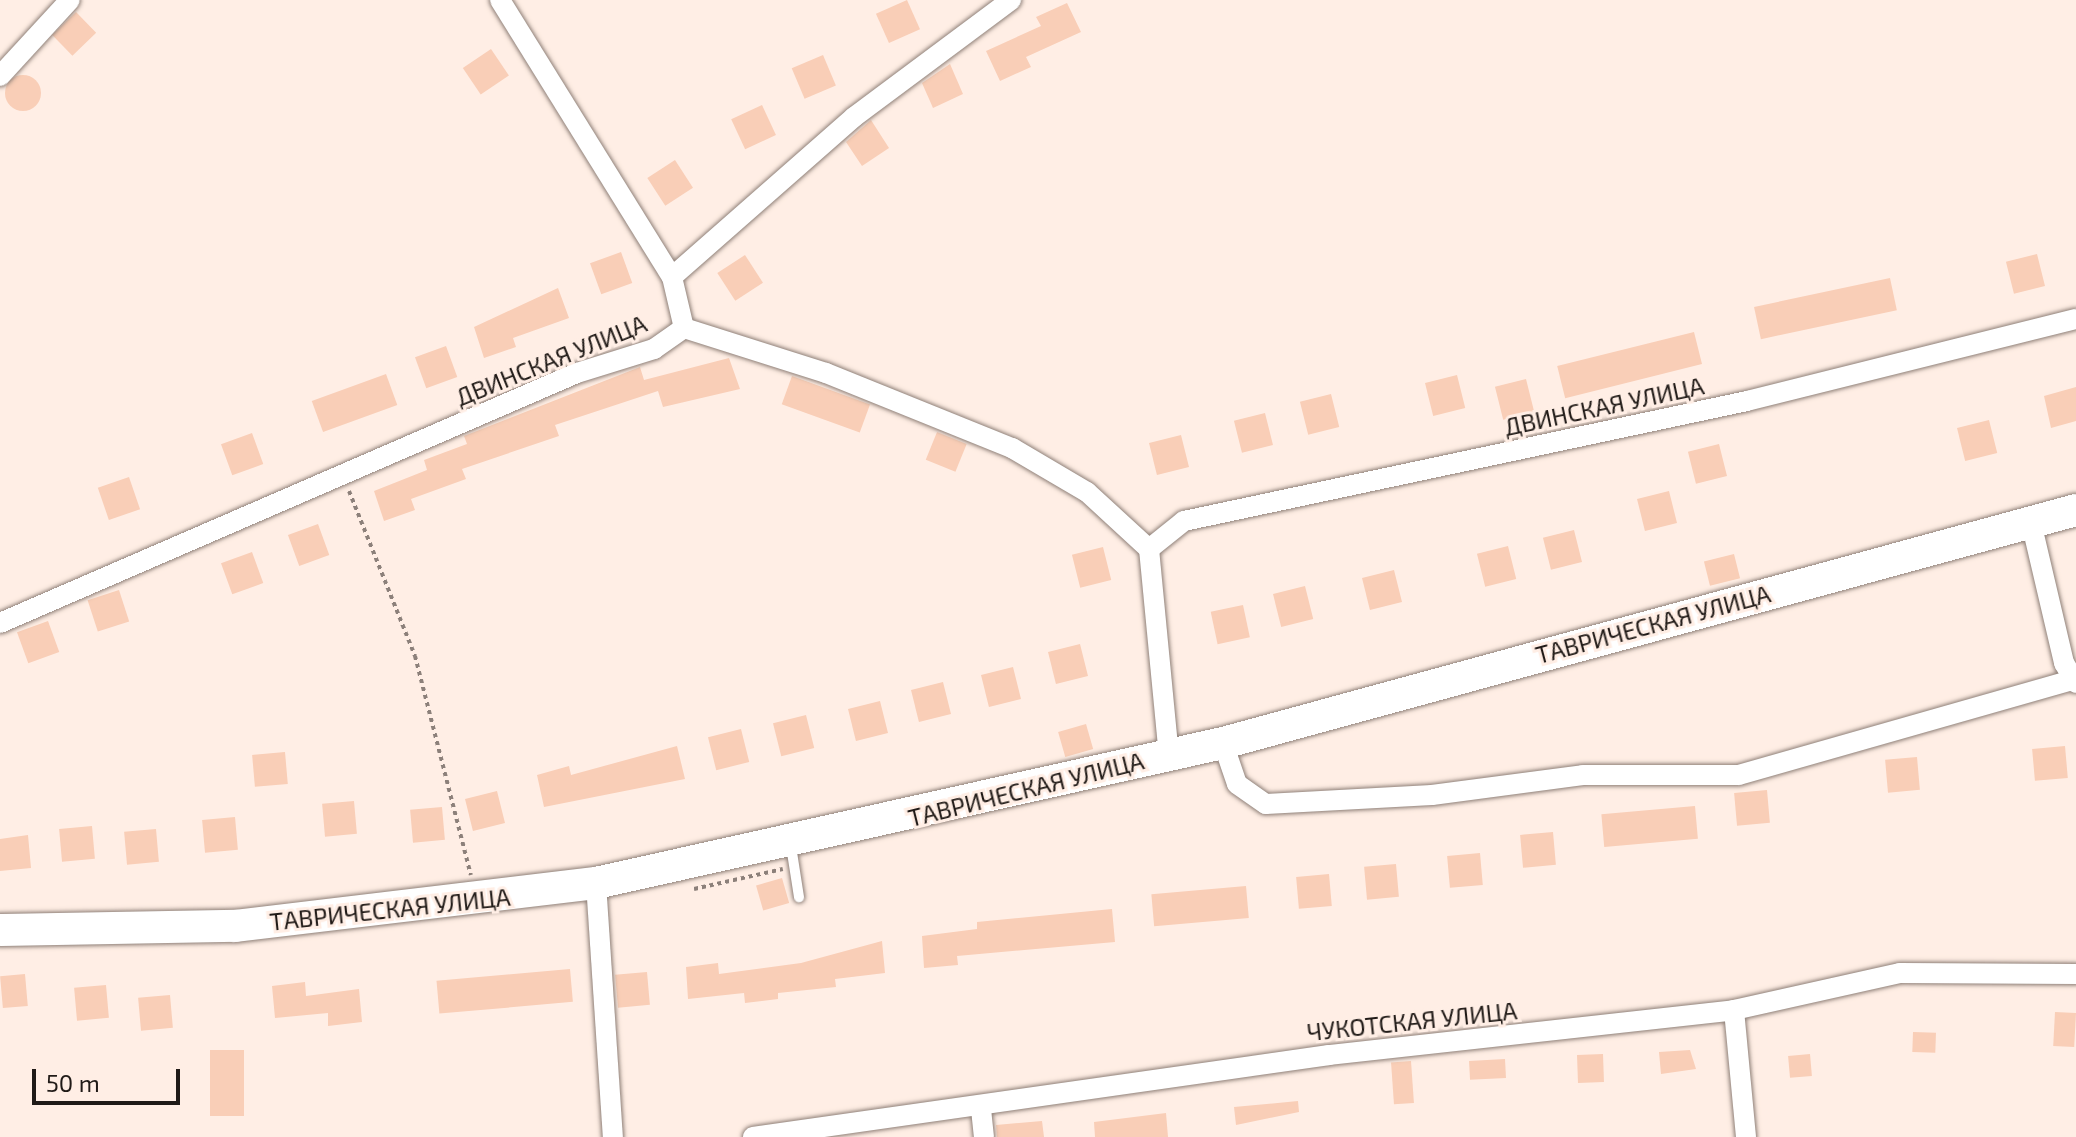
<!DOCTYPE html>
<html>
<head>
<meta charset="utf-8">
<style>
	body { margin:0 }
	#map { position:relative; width:2076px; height:1137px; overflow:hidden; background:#ffeee5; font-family:"Exo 2",sans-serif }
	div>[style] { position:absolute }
	.building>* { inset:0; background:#f9ceb7; transform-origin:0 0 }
	.round { border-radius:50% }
	.path>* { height:4px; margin-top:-2px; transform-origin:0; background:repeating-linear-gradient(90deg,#8c807a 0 4px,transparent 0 8px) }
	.roads { filter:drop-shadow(0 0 2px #8f8078) drop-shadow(0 0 2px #8f8078) }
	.lane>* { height:10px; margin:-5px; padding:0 5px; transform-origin:5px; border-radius:5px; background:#fff }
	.street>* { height:20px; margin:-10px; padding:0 10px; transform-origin:10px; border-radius:10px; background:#fff }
	.primary>* { height:32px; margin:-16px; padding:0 16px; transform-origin:16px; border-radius:16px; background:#fff }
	span { translate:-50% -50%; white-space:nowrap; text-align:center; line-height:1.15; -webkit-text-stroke:6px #ffeee5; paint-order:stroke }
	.street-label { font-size:24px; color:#201a17 }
	.scale { position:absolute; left:32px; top:1069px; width:148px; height:36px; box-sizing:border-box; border:4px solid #201a17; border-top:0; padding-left:10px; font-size:24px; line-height:28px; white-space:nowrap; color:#201a17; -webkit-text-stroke:6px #ffeee5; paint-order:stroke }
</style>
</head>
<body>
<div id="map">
	<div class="building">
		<div style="left:907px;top:0;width:32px;height:34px;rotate:66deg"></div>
		<div style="clip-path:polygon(1067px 3px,1081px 32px,1026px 57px,1031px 67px,1000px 81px,986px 51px,1041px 26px,1036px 17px)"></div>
		<div style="left:76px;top:12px;width:29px;height:33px;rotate:46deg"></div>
		<div style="left:491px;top:49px;width:32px;height:34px;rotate:56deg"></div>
		<div style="left:823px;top:55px;width:33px;height:34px;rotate:67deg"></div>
		<div style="clip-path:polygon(950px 64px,963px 94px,933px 108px,922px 83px)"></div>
		<div class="round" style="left:5px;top:75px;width:36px;height:36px"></div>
		<div style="left:762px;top:105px;width:33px;height:34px;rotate:65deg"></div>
		<div style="clip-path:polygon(871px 120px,889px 148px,862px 166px,846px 142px)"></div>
		<div style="left:675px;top:160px;width:33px;height:33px;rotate:57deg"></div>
		<div style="left:621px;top:252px;width:33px;height:33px;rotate:70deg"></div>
		<div style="left:2037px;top:254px;width:33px;height:32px;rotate:76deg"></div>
		<div style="left:745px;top:255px;width:33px;height:33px;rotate:57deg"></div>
		<div style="left:1890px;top:278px;width:33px;height:139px;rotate:78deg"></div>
		<div style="clip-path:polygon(558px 288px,569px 318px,513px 338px,516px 347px,484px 358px,474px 327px)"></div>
		<div style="left:1694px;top:332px;width:33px;height:141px;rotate:76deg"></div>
		<div style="left:446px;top:346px;width:33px;height:33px;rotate:70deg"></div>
		<div style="clip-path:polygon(729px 358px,740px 389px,663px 407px,658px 391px,555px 425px,559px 436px,462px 469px,466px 479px,411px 499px,415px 510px,384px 521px,374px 491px,427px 470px,424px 460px,467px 444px,464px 436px,640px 367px,644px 380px)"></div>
		<div style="left:386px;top:374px;width:33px;height:79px;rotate:70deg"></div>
		<div style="left:1457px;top:375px;width:34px;height:33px;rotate:76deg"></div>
		<div style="left:792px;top:376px;width:83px;height:30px;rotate:20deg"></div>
		<div style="left:1526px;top:379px;width:34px;height:32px;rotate:76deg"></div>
		<div style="clip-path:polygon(2076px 387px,2076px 421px,2051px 428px,2044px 396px)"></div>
		<div style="left:1331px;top:394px;width:34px;height:32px;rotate:76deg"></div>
		<div style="left:1265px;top:413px;width:33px;height:32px;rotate:76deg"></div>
		<div style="left:1989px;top:420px;width:34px;height:33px;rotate:76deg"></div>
		<div style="left:937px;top:432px;width:32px;height:30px;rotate:22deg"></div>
		<div style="left:252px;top:433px;width:33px;height:33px;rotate:70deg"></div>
		<div style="left:1181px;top:435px;width:33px;height:33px;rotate:76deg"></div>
		<div style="left:1719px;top:444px;width:33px;height:32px;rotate:76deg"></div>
		<div style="left:129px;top:477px;width:34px;height:33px;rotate:71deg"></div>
		<div style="left:1669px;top:491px;width:33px;height:33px;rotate:76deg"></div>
		<div style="left:318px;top:524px;width:33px;height:32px;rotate:70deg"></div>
		<div style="left:1574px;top:530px;width:33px;height:32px;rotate:76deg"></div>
		<div style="left:1508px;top:546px;width:34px;height:32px;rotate:76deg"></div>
		<div style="left:1103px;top:547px;width:34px;height:32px;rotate:76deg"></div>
		<div style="left:252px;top:552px;width:33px;height:33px;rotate:70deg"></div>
		<div style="left:1734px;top:554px;width:25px;height:31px;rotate:76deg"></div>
		<div style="left:1394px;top:570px;width:33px;height:33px;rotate:76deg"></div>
		<div style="left:1305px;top:586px;width:34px;height:33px;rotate:76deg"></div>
		<div style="left:119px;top:590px;width:33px;height:33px;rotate:72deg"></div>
		<div style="left:1243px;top:605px;width:33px;height:33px;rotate:78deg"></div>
		<div style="left:48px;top:621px;width:33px;height:33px;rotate:70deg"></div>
		<div style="left:1080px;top:644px;width:33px;height:33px;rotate:76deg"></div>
		<div style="left:1013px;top:667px;width:33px;height:33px;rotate:76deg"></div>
		<div style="left:943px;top:682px;width:33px;height:33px;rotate:76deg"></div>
		<div style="left:880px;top:701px;width:33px;height:33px;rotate:76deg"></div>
		<div style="left:806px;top:715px;width:34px;height:34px;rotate:76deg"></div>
		<div style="left:1086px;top:724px;width:26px;height:29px;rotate:74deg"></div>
		<div style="left:741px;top:729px;width:34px;height:34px;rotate:76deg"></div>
		<div style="clip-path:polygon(677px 746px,685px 779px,544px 807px,537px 775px,569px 766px,571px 775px)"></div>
		<div style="left:2065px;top:746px;width:32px;height:33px;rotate:85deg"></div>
		<div style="left:285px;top:752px;width:32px;height:33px;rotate:85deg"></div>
		<div style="left:1917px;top:757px;width:33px;height:32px;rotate:85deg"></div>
		<div style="left:1767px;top:790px;width:33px;height:33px;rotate:85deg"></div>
		<div style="left:497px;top:791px;width:33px;height:33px;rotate:76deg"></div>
		<div style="left:354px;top:801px;width:33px;height:32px;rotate:85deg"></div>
		<div style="left:1695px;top:806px;width:33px;height:94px;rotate:85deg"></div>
		<div style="left:442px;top:807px;width:33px;height:32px;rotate:85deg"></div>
		<div style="left:235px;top:817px;width:33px;height:33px;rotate:85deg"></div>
		<div style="left:92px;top:826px;width:33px;height:33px;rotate:85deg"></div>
		<div style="left:156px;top:829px;width:33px;height:32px;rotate:85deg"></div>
		<div style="left:1553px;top:832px;width:33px;height:33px;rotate:85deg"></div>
		<div style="clip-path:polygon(28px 835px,31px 868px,0 871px,0 839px)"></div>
		<div style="left:1480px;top:853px;width:32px;height:33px;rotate:85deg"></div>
		<div style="left:1396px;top:864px;width:33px;height:32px;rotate:85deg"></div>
		<div style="left:1329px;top:874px;width:32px;height:33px;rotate:85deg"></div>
		<div style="left:782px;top:878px;width:26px;height:27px;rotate:74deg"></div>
		<div style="left:1246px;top:886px;width:32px;height:95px;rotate:85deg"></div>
		<div style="clip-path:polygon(1112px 909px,1115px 942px,957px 956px,958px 965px,924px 968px,922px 936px,977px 929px,977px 922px)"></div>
		<div style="clip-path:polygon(882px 941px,885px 973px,835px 979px,836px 987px,778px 993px,778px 999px,745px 1003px,744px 993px,688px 999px,686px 967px,718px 963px,719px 974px,801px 963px)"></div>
		<div style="left:570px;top:969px;width:33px;height:134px;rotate:85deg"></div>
		<div style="left:647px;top:972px;width:33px;height:32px;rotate:85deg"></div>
		<div style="left:25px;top:974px;width:32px;height:25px;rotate:85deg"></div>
		<div style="clip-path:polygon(305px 982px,306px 996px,359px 989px,362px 1022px,328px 1026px,328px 1013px,275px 1018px,272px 986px)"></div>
		<div style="left:106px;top:985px;width:33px;height:32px;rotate:85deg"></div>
		<div style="left:170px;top:995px;width:33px;height:32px;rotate:85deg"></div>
		<div style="left:2055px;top:1012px;width:21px;height:34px;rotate:3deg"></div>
		<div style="left:1913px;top:1032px;width:23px;height:20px;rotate:2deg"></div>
		<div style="left:244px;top:1050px;width:66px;height:34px;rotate:90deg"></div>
		<div style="clip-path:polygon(1690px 1050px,1696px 1069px,1661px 1074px,1659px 1052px)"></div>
		<div style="left:1603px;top:1054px;width:28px;height:26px;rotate:88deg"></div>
		<div style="left:1810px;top:1054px;width:22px;height:22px;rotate:85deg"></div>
		<div style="left:1505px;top:1059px;width:19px;height:36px;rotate:87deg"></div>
		<div style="left:1411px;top:1061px;width:42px;height:20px;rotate:86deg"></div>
		<div style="clip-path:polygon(1298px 1101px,1299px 1112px,1236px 1125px,1234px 1107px)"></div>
		<div style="clip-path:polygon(1166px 1113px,1168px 1137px,1095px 1137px,1094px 1122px)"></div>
		<div style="clip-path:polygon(1042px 1121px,1044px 1137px,997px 1137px,996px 1125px)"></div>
	</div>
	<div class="path">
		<div style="left:349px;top:491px;width:178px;rotate:68.2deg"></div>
		<div style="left:415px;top:656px;width:226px;rotate:75.7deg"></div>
		<div style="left:694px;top:889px;width:91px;rotate:-12.7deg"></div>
	</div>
	<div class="roads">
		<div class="lane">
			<div style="left:791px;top:846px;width:52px;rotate:81.1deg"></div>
		</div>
		<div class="street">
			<div style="left:500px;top:0;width:326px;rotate:58.2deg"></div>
			<div style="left:672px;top:277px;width:52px;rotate:76.8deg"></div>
			<div style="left:0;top:76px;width:103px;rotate:-47.4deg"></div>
			<div style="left:672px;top:277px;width:242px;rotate:-41.3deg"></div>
			<div style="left:854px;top:117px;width:196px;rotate:-36.7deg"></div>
			<div style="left:2031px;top:522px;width:145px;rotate:76.8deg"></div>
			<div style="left:2064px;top:663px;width:23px;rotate:59deg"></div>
			<div style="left:1149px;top:549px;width:45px;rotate:-38.7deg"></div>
			<div style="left:1184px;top:521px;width:576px;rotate:-12.03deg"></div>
			<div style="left:1747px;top:401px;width:339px;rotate:-14deg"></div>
			<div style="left:0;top:623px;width:629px;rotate:-23.43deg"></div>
			<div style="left:577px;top:373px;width:81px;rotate:-17.3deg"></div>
			<div style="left:654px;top:349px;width:37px;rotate:-35deg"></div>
			<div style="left:684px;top:328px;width:149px;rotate:17.6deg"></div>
			<div style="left:826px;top:373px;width:201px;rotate:22deg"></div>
			<div style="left:1012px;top:448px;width:87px;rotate:30.4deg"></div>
			<div style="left:1087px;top:492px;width:84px;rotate:42.6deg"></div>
			<div style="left:1149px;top:549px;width:207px;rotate:84.5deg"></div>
			<div style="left:1223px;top:743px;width:43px;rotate:71.1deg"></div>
			<div style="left:1237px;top:784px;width:35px;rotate:35deg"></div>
			<div style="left:1266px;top:804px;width:166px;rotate:-3.1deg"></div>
			<div style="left:1432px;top:795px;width:152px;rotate:-7.5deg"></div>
			<div style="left:1583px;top:775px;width:156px"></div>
			<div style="left:1739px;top:775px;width:347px;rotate:-15.9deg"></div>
			<div style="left:596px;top:883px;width:255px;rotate:86.2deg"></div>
			<div style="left:1734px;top:1010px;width:128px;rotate:84.6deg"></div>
			<div style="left:981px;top:1109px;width:28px;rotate:84deg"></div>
			<div style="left:753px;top:1137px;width:582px;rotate:-8.1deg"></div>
			<div style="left:1329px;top:1055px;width:407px;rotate:-6.3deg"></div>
			<div style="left:1734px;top:1010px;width:170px;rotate:-12.6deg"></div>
			<div style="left:1900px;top:973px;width:176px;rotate:0.3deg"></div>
		</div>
		<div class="primary">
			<div style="left:0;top:930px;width:235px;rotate:-1deg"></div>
			<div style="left:235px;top:926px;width:364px;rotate:-6.8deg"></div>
			<div style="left:596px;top:883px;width:642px;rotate:-12.59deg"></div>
			<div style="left:1223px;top:743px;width:884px;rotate:-15.28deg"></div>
		</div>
	</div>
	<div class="street-label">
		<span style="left:551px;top:360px;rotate:-22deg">ДВИНСКАЯ УЛИЦА</span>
		<span style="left:1604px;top:406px;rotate:-12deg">ДВИНСКАЯ УЛИЦА</span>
		<span style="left:1653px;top:624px;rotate:-15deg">ТАВРИЧЕСКАЯ УЛИЦА</span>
		<span style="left:1026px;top:789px;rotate:-14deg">ТАВРИЧЕСКАЯ УЛИЦА</span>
		<span style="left:390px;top:909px;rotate:-6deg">ТАВРИЧЕСКАЯ УЛИЦА</span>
		<span style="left:1412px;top:1021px;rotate:-6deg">ЧУКОТСКАЯ УЛИЦА</span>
	</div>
	<div class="scale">50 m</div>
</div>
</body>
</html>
